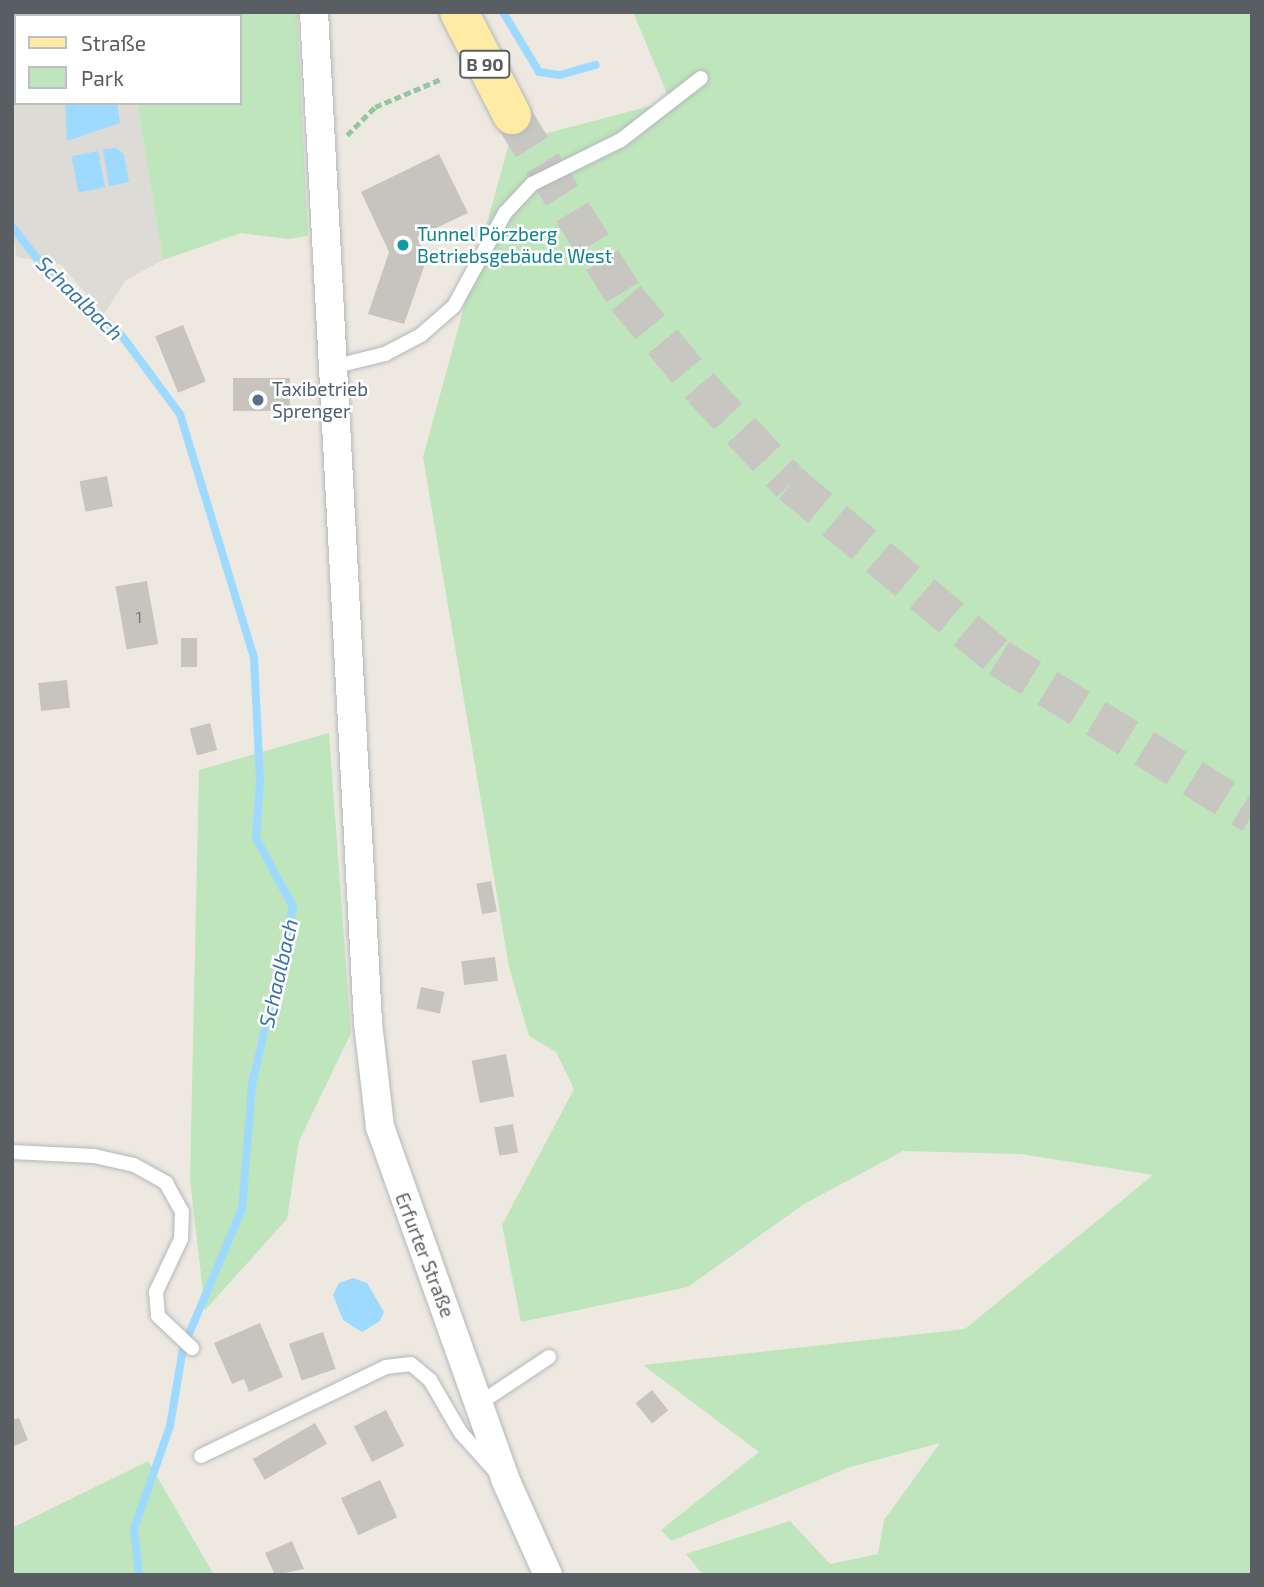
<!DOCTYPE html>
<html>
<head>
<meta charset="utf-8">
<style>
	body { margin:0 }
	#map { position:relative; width:1264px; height:1587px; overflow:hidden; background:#ede9e1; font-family:"Exo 2",sans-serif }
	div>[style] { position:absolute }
	.industrial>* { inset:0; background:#dddbd5 }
	.green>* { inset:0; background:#bfe5bc }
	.water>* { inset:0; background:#9edaff; transform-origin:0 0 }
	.stream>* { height:8px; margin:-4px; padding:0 4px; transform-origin:4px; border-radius:4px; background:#9edaff }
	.building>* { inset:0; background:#c7c4be; transform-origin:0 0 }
	.primary-tunnel>* { height:38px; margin-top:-19px; transform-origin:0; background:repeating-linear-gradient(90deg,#c8c6c1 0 38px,transparent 0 57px) }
	.path>* { height:4.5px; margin-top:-2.25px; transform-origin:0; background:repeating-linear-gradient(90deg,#95c6a1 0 7px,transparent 0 10.5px) }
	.roads { filter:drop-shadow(0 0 2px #b3b7bc) drop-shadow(0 0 2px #b3b7bc) }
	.service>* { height:14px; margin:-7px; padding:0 7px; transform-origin:7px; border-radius:7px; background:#fff }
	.minor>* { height:28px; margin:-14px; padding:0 14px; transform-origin:14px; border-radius:14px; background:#fff }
	.primary>* { height:38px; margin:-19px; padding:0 19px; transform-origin:19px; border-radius:19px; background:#ffeba3 }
	.dots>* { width:19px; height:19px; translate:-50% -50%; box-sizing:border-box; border:4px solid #fff; border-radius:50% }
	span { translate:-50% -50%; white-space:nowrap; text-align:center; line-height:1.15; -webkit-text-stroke:5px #fff; paint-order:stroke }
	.number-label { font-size:16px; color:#747879 }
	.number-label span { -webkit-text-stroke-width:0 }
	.shield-label span { padding:2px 5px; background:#fff; border:2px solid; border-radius:5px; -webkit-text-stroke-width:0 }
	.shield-label { font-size:18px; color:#595e62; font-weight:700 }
	.culture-label { font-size:19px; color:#0d838f }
	.left { translate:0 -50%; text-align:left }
	.service-label { font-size:19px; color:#4e5e75 }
	.street-label { font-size:19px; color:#595e62 }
	.water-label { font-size:21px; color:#3976a8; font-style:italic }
	.frame { position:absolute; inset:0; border:14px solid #595e62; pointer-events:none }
	.legend { position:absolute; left:14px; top:14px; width:228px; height:91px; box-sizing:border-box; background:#fff; border:2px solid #bdbfc0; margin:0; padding:9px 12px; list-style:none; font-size:21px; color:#595e62 }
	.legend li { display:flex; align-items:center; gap:14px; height:35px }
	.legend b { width:35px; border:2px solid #bdbfc0 }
</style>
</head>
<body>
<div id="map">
	<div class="industrial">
		<div style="clip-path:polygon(12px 12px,122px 12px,123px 16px,16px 16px,16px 103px,137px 103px,163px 260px,126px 280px,104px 314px,60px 264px,17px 257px,12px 232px)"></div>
	</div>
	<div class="green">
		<div style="clip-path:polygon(122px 12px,297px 12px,308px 236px,288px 239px,241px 233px,163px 260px,137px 103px,240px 103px,240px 16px)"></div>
		<div style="clip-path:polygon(633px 12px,1252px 12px,1252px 1575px,703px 1575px,686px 1554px,790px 1521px,830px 1564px,878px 1554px,884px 1520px,940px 1443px,850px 1467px,671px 1541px,661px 1530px,759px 1452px,643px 1365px,965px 1329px,1153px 1175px,1021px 1154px,903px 1151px,804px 1204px,688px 1287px,521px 1322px,502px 1225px,574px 1089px,556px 1052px,529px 1036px,509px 967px,423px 457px,509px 143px,670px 101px)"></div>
		<div style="clip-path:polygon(329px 733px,351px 1033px,299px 1141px,287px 1219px,205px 1310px,190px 1179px,199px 770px)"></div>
		<div style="clip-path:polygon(148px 1461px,214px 1575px,12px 1575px,12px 1528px)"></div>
	</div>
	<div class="water">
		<div style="clip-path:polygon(65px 103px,117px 103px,120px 123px,67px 141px)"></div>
		<div style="clip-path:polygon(117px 148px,124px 155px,129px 182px,109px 186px,103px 149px)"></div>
		<div style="left:98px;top:151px;width:37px;height:27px;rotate:79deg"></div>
		<div style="clip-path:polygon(353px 1278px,367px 1283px,384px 1312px,380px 1321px,362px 1332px,343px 1320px,333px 1295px,339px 1283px)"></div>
	</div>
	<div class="stream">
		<div style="left:503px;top:12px;width:70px;rotate:59deg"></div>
		<div style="left:539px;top:72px;width:21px;rotate:8deg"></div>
		<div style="left:560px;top:75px;width:37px;rotate:-16deg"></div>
		<div style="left:12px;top:226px;width:48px;rotate:52.7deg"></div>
		<div style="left:41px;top:264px;width:108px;rotate:41.6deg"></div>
		<div style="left:122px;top:336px;width:97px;rotate:53.4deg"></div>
		<div style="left:180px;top:414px;width:255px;rotate:73.1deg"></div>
		<div style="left:254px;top:658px;width:122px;rotate:87.2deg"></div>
		<div style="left:260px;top:780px;width:58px;rotate:93.9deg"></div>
		<div style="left:256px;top:838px;width:78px;rotate:61.8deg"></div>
		<div style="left:293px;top:907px;width:183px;rotate:103deg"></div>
		<div style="left:252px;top:1085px;width:124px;rotate:94.6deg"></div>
		<div style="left:242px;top:1209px;width:151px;rotate:113deg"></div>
		<div style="left:183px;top:1348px;width:79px;rotate:99.5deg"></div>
		<div style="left:170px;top:1426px;width:109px;rotate:109.3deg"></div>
		<div style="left:134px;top:1529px;width:46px;rotate:83.8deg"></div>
	</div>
	<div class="building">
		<div style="clip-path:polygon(439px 154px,468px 213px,417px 237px,427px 258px,404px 324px,368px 314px,389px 252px,361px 192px)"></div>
		<div style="left:183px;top:325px;width:61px;height:30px;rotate:68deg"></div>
		<div style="left:233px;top:378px;width:57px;height:33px"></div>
		<div style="left:107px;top:476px;width:31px;height:28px;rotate:79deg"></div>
		<div style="left:147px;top:581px;width:64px;height:32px;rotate:80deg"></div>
		<div style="left:181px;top:638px;width:16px;height:29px"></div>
		<div style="left:67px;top:680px;width:28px;height:29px;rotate:84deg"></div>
		<div style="left:210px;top:723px;width:28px;height:21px;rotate:75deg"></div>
		<div style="left:491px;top:881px;width:31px;height:15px;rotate:79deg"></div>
		<div style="left:495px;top:957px;width:24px;height:34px;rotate:83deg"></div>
		<div style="left:421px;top:987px;width:24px;height:22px;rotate:12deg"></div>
		<div style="left:506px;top:1054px;width:43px;height:35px;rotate:79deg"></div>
		<div style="left:513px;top:1124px;width:29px;height:19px;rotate:80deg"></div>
		<div style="clip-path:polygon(260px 1323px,283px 1377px,249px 1392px,244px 1379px,232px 1384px,214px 1343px)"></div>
		<div style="left:323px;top:1332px;width:39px;height:36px;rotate:71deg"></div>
		<div style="left:652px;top:1390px;width:26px;height:21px;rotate:51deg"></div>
		<div style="left:386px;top:1410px;width:40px;height:36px;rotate:63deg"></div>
		<div style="clip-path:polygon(19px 1418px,28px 1440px,12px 1447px,12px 1420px)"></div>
		<div style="left:315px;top:1423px;width:24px;height:72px;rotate:60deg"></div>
		<div style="left:380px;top:1480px;width:41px;height:43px;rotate:65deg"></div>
		<div style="clip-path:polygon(292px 1541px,304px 1569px,275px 1575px,265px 1553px)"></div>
	</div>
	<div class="primary-tunnel">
		<div style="left:512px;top:115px;width:216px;rotate:58.1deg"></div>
		<div style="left:626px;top:298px;width:119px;rotate:50.1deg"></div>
		<div style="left:702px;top:389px;width:130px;rotate:46.9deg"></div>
		<div style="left:791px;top:484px;width:271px;rotate:39.9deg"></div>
		<div style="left:999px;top:658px;width:298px;rotate:31.8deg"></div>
	</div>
	<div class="path">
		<div style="left:347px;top:135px;width:40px;rotate:-45deg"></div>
		<div style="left:375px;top:107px;width:72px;rotate:-23deg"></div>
	</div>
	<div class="roads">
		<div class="service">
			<div style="left:332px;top:367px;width:55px;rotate:-13.8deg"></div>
			<div style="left:385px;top:354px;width:41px;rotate:-27.8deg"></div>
			<div style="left:421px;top:335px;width:44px;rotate:-41.3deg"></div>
			<div style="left:454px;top:306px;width:106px;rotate:-61.3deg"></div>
			<div style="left:505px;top:213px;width:40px;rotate:-47deg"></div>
			<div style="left:532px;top:184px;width:99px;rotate:-26.3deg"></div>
			<div style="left:621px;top:140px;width:101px;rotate:-37.8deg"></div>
			<div style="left:12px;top:1152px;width:82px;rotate:2.8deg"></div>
			<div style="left:94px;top:1156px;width:41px;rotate:12.7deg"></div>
			<div style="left:134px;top:1165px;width:37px;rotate:29deg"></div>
			<div style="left:166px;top:1183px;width:33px;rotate:61deg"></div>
			<div style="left:182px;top:1212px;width:27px;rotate:92deg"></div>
			<div style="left:181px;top:1239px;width:59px;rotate:115.3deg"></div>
			<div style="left:156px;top:1292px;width:24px;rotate:85deg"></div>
			<div style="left:158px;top:1316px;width:47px;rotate:43.3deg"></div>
			<div style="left:480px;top:1403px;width:83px;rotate:-33.7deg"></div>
			<div style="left:201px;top:1456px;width:205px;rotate:-25.7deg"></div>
			<div style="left:386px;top:1367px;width:25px;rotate:-7deg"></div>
			<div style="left:411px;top:1364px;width:25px;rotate:40deg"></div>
			<div style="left:430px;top:1380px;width:61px;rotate:59.7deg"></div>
			<div style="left:461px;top:1433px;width:54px;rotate:48deg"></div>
		</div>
		<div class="minor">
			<div style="left:314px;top:12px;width:1012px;rotate:86.94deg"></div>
			<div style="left:368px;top:1023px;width:105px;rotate:83.4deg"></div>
			<div style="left:380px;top:1127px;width:376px;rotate:70.4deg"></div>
			<div style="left:506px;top:1481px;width:103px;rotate:65.9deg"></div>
		</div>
		<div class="primary">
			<div style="left:459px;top:12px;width:116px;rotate:62.8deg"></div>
		</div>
	</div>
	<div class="dots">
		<div style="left:403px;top:245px;background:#0f9aa8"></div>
		<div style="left:258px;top:400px;background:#5c6f8a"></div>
	</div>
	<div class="number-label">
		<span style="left:139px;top:617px">1</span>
	</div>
	<div class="shield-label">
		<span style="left:485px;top:64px">B 90</span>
	</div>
	<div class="culture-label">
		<span class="left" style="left:417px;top:245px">Tunnel Pörzberg<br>Betriebsgebäude West</span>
	</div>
	<div class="service-label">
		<span class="left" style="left:272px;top:400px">Taxibetrieb<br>Sprenger</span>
	</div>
	<div class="street-label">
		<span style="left:425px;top:1255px;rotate:69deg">Erfurter Straße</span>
	</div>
	<div class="water-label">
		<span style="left:80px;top:298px;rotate:44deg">Schaalbach</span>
		<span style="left:278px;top:973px;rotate:-77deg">Schaalbach</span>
	</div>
	<div class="frame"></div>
	<ul class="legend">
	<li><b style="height:9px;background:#ffeba3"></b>Straße</li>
	<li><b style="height:19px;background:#bfe5bc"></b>Park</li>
	</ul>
</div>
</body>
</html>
